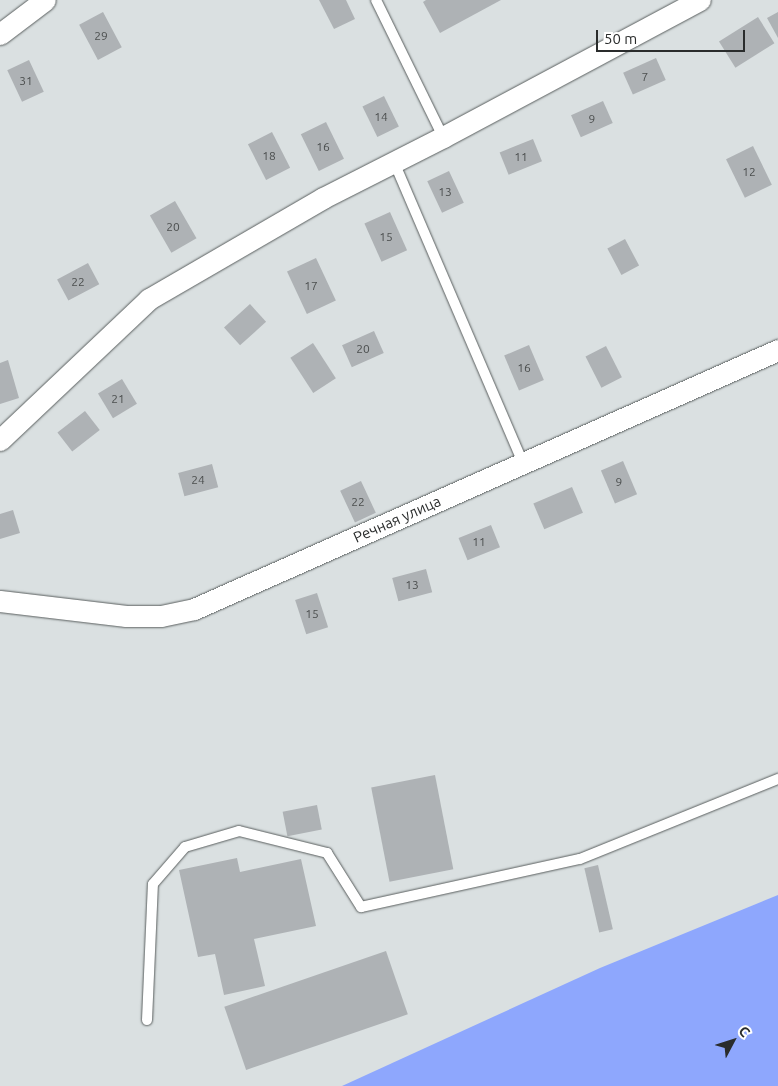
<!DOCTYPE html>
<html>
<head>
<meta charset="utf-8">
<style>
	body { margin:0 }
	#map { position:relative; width:778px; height:1086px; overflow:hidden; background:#dae0e1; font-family:Ubuntu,sans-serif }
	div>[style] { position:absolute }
	.water>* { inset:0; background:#8ea7fd }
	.building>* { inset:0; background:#aeb2b5; transform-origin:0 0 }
	.roads { filter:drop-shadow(0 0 1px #595e5e) drop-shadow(0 0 1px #595e5e) }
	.lane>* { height:10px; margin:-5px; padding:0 5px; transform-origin:5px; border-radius:5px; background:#fff }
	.street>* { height:21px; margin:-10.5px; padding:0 10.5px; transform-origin:10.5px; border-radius:10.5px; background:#fff }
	span { translate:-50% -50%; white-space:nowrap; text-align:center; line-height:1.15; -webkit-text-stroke:4px #fff; paint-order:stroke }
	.number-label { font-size:12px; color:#4b4e4e }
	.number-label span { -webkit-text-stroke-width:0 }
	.street-label { font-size:15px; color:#2a2c2c }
	.north { position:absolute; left:708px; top:1016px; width:50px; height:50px; -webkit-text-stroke:4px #fff; paint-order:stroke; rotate:50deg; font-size:14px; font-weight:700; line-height:20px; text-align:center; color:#2a2c2c }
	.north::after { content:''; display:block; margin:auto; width:18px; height:22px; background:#2a2c2c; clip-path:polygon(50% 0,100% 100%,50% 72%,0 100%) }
	.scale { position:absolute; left:596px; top:30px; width:149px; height:22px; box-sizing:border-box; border:2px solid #2a2c2c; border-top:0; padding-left:6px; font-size:15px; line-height:18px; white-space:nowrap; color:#2a2c2c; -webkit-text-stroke:4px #fff; paint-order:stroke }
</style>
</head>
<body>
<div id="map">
	<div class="water">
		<div style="clip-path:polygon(778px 895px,778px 1086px,342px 1086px,600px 968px)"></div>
	</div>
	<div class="building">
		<div style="clip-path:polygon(319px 0,346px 0,355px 19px,334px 29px)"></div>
		<div style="clip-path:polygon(426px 0,501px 0,440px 33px,423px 2px)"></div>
		<div style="left:103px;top:12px;width:40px;height:27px;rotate:62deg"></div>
		<div style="clip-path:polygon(778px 12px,778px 38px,767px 18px)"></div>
		<div style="left:758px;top:17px;width:31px;height:46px;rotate:58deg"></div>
		<div style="left:656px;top:58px;width:24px;height:36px;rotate:66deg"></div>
		<div style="left:29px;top:60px;width:35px;height:24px;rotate:65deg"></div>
		<div style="left:384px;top:96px;width:34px;height:24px;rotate:64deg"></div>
		<div style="left:603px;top:101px;width:24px;height:35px;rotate:66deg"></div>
		<div style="left:326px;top:122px;width:41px;height:28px;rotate:64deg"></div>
		<div style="left:272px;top:132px;width:40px;height:27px;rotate:63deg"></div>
		<div style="left:533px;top:139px;width:24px;height:36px;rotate:68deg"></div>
		<div style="left:753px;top:146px;width:43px;height:30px;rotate:64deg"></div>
		<div style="left:449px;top:171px;width:35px;height:24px;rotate:65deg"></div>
		<div style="left:175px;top:201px;width:43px;height:29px;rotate:60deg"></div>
		<div style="left:390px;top:212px;width:42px;height:28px;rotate:66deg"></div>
		<div style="left:625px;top:239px;width:30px;height:20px;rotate:62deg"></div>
		<div style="left:316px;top:258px;width:47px;height:32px;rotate:65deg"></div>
		<div style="left:88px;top:263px;width:24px;height:35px;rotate:62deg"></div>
		<div style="left:250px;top:304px;width:24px;height:35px;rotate:48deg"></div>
		<div style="left:374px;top:331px;width:24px;height:35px;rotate:66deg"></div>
		<div style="left:313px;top:343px;width:42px;height:27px;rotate:57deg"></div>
		<div style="left:529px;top:345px;width:38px;height:27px;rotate:67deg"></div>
		<div style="left:606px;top:346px;width:35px;height:23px;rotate:63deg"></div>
		<div style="clip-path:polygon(8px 360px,19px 398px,0 404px,0 363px)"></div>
		<div style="left:122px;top:379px;width:29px;height:28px;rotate:59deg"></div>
		<div style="left:85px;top:411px;width:24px;height:35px;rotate:52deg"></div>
		<div style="left:623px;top:461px;width:36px;height:24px;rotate:67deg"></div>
		<div style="left:212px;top:464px;width:24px;height:35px;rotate:75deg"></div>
		<div style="left:361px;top:481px;width:35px;height:23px;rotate:65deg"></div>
		<div style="left:572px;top:487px;width:28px;height:42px;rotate:67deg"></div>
		<div style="clip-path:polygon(13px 510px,20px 533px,0 539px,0 514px)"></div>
		<div style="left:491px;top:525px;width:24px;height:35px;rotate:68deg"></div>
		<div style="left:426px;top:569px;width:24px;height:35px;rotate:75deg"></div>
		<div style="left:317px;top:593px;width:36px;height:23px;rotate:72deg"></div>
		<div style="left:435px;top:775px;width:96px;height:65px;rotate:79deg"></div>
		<div style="left:317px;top:805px;width:25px;height:35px;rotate:79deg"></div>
		<div style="clip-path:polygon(237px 858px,240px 872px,301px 859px,316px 926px,254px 939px,265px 986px,224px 995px,215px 954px,198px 957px,179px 870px)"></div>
		<div style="left:598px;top:865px;width:66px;height:14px;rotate:77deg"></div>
		<div style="left:386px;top:951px;width:67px;height:171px;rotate:71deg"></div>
	</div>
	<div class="roads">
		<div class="lane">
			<div style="left:376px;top:0;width:153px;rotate:63.9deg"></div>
			<div style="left:394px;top:162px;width:327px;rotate:66.8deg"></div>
			<div style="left:147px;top:1020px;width:136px;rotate:-87.5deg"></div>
			<div style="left:153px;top:884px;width:49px;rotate:-49.1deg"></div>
			<div style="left:185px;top:847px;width:56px;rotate:-16.5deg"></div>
			<div style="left:239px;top:831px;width:91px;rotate:14deg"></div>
			<div style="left:327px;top:853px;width:64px;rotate:57.8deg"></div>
			<div style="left:361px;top:907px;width:224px;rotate:-12.4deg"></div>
			<div style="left:580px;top:859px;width:214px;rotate:-22deg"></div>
		</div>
		<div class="street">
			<div style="left:0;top:34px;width:56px;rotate:-37.1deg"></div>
			<div style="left:0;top:440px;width:205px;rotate:-43.4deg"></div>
			<div style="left:149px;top:299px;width:201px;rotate:-30.1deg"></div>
			<div style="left:323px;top:198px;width:135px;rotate:-26.9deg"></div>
			<div style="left:443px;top:137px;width:291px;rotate:-28.1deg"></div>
			<div style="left:0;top:601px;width:127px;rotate:6.8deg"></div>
			<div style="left:126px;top:616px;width:35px"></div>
			<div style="left:161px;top:616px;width:34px;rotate:-12deg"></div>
			<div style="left:194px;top:609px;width:639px;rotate:-23.92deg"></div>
		</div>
	</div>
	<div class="number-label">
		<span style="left:101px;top:36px">29</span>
		<span style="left:645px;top:77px">7</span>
		<span style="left:26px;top:81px">31</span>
		<span style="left:381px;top:117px">14</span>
		<span style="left:592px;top:119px">9</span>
		<span style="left:323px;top:147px">16</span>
		<span style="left:269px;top:156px">18</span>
		<span style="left:521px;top:157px">11</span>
		<span style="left:749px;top:172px">12</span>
		<span style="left:445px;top:192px">13</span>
		<span style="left:173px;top:227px">20</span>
		<span style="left:386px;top:237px">15</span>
		<span style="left:78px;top:282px">22</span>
		<span style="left:311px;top:286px">17</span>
		<span style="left:363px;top:349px">20</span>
		<span style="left:524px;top:368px">16</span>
		<span style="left:118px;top:399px">21</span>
		<span style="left:198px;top:480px">24</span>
		<span style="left:619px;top:482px">9</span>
		<span style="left:358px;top:502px">22</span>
		<span style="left:479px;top:542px">11</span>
		<span style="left:412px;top:585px">13</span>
		<span style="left:312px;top:614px">15</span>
	</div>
	<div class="street-label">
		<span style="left:397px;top:519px;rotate:-24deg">Речная улица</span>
	</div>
	<div class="north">С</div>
	<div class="scale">50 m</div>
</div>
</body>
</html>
